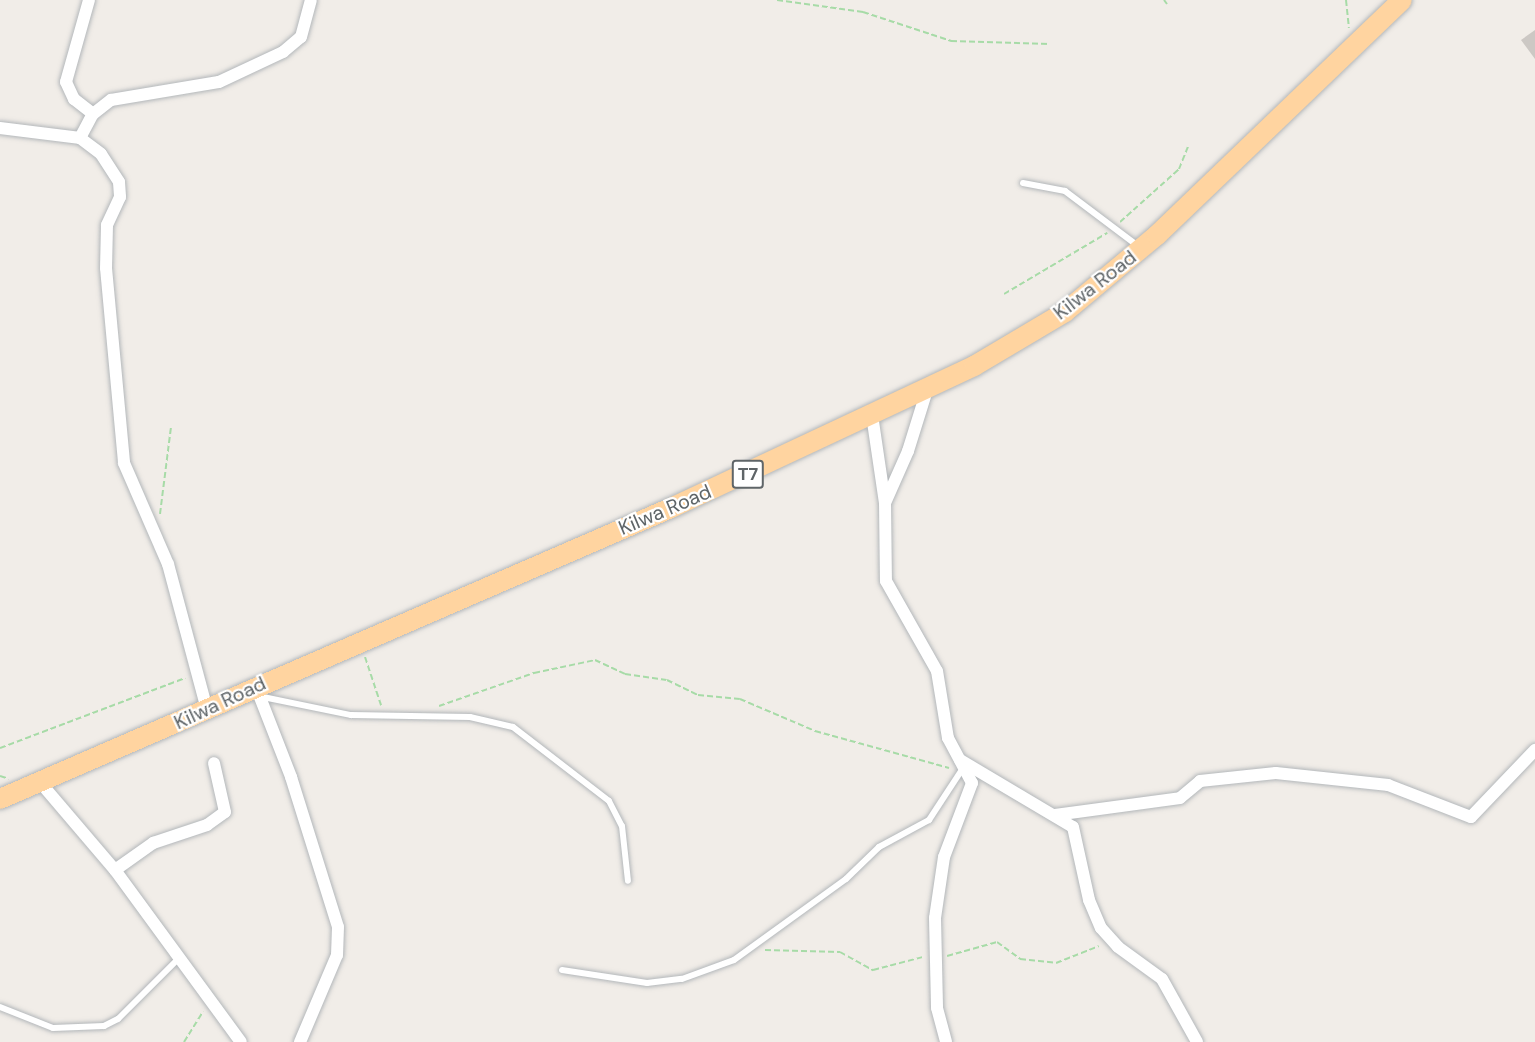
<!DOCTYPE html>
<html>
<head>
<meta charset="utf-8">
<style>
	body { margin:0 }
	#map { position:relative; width:1535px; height:1042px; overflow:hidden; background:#f1ede8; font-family:"DM Sans",sans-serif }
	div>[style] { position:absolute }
	.building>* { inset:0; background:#ccc8c4 }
	.path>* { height:2px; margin-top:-1px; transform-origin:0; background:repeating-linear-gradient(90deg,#a7dba7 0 6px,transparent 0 9px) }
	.roads { filter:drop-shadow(0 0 2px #b3b7ba) drop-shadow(0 0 2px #b3b7ba) }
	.service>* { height:6px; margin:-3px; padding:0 3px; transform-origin:3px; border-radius:3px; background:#fff }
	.minor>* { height:12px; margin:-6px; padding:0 6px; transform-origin:6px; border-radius:6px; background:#fff }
	.trunk>* { height:20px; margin:-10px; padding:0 10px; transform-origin:10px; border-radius:10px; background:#ffd4a0 }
	span { translate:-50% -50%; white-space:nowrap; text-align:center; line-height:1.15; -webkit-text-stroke:4.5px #fff; paint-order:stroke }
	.shield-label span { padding:2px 4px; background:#fff; border:2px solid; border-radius:4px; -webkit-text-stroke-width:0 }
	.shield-label { font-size:18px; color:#5f6568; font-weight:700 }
	.street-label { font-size:20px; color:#5f6568 }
</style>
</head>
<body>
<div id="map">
	<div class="building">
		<div style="clip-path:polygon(1535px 30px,1535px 59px,1521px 40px)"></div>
	</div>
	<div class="path">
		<div style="left:777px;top:0;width:87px;rotate:7.9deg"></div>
		<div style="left:863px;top:12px;width:93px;rotate:18.2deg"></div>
		<div style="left:951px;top:41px;width:99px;rotate:1.7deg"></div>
		<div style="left:1164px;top:0;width:5px;rotate:53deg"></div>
		<div style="left:1346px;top:0;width:28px;rotate:84deg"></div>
		<div style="left:1120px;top:222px;width:79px;rotate:-41.9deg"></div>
		<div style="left:1179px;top:169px;width:24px;rotate:-68deg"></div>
		<div style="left:1004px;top:294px;width:120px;rotate:-30.6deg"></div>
		<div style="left:160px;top:514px;width:88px;rotate:-82.8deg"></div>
		<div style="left:365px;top:657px;width:51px;rotate:71.6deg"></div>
		<div style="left:439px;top:706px;width:101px;rotate:-19.2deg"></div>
		<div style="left:534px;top:673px;width:62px;rotate:-12deg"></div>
		<div style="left:595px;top:660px;width:33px;rotate:25deg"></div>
		<div style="left:625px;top:674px;width:42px;rotate:8.1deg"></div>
		<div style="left:667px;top:680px;width:34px;rotate:26deg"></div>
		<div style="left:698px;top:695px;width:42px;rotate:5.4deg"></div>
		<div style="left:740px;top:699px;width:82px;rotate:23.1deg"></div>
		<div style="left:815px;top:731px;width:139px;rotate:15.4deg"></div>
		<div style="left:0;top:748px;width:198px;rotate:-20.7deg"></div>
		<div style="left:0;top:776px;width:9px;rotate:18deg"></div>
		<div style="left:765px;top:950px;width:75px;rotate:1.5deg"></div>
		<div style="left:840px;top:952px;width:38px;rotate:29deg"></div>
		<div style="left:873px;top:970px;width:52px;rotate:-14.6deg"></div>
		<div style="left:947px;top:956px;width:52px;rotate:-15.6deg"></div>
		<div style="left:997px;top:942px;width:29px;rotate:36deg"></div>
		<div style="left:1020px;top:959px;width:36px;rotate:6deg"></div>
		<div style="left:1056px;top:963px;width:46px;rotate:-21.6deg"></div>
		<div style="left:184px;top:1042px;width:36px;rotate:-58deg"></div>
	</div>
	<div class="roads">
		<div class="service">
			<div style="left:1023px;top:183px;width:43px;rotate:10.8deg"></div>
			<div style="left:1065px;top:191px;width:91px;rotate:37deg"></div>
			<div style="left:263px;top:697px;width:90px;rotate:11.6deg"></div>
			<div style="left:351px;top:715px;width:119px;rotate:1deg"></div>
			<div style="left:470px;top:717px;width:44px;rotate:13.1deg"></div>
			<div style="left:513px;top:727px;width:121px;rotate:37.6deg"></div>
			<div style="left:609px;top:801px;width:28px;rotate:63deg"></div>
			<div style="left:622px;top:826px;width:55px;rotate:83.8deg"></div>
			<div style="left:562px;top:970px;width:86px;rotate:8.7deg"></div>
			<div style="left:647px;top:983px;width:35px;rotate:-7deg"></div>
			<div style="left:682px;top:979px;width:55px;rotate:-20.1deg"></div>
			<div style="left:734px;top:960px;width:138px;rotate:-35.9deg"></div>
			<div style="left:846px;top:879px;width:46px;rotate:-44.1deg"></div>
			<div style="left:879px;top:847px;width:57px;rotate:-28.4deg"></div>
			<div style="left:929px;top:820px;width:62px;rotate:-56.8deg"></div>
			<div style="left:0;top:1007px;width:57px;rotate:21.6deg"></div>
			<div style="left:53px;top:1028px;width:51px;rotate:-2.2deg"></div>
			<div style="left:104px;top:1026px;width:16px;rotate:-27deg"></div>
			<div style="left:118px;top:1019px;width:83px;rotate:-45deg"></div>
		</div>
		<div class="minor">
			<div style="left:89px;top:0;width:85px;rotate:105.7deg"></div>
			<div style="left:66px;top:82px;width:19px;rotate:65deg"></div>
			<div style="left:74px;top:99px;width:24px;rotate:38deg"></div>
			<div style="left:0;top:128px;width:81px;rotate:7.1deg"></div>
			<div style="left:80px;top:138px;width:26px;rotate:37deg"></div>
			<div style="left:101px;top:154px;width:33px;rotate:57deg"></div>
			<div style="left:119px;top:182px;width:15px;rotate:86deg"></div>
			<div style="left:120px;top:197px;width:31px;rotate:115deg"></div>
			<div style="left:107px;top:225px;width:43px;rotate:91.3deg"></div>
			<div style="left:106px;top:268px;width:196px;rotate:84.7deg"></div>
			<div style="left:124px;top:463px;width:110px;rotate:66.5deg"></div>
			<div style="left:168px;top:564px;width:151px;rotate:75deg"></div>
			<div style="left:80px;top:138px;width:27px;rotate:-62deg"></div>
			<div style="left:93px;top:114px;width:23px;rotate:-38deg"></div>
			<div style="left:111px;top:100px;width:109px;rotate:-9.5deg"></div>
			<div style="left:219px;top:82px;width:71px;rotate:-25.1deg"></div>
			<div style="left:283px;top:52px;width:23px;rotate:-40deg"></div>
			<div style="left:301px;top:37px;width:38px;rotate:-75deg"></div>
			<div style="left:872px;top:415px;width:89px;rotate:81.6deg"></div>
			<div style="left:885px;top:503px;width:78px;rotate:89.3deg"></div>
			<div style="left:886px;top:581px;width:103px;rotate:60.5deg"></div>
			<div style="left:937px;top:671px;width:68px;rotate:80.7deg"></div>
			<div style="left:948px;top:738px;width:51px;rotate:61.9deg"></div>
			<div style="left:972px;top:783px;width:79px;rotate:110.7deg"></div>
			<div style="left:944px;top:857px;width:62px;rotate:98.4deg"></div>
			<div style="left:935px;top:918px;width:90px;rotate:88.7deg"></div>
			<div style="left:937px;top:1008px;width:35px;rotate:75deg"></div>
			<div style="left:885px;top:503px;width:57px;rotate:-66.1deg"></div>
			<div style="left:908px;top:451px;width:64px;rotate:-72.7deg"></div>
			<div style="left:256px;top:687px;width:97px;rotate:68.7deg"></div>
			<div style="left:291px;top:777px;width:157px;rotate:72.6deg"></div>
			<div style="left:338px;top:927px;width:28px;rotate:92deg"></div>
			<div style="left:337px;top:955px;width:95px;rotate:113deg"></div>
			<div style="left:960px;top:760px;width:131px;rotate:30.7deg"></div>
			<div style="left:1073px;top:827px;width:75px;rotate:77.6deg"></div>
			<div style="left:1089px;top:900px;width:30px;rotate:67deg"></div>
			<div style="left:1101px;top:928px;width:25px;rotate:48deg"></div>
			<div style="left:1118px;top:947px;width:54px;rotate:36deg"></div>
			<div style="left:1162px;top:979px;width:72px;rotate:60.9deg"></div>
			<div style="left:39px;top:781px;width:117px;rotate:49.5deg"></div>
			<div style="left:115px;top:870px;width:213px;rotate:53.8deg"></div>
			<div style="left:1055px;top:815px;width:126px;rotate:-7.7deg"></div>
			<div style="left:1180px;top:798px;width:26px;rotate:-40deg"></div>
			<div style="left:1200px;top:781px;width:76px;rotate:-6deg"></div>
			<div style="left:1276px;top:773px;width:113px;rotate:6.1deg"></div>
			<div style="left:1388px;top:785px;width:89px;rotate:21.1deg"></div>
			<div style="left:1471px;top:817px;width:93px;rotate:-46.3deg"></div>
			<div style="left:115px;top:870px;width:47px;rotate:-35.4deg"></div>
			<div style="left:153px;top:843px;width:57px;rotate:-18.4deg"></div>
			<div style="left:207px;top:825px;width:22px;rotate:-36deg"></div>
			<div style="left:225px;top:812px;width:50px;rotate:-102.7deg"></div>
		</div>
		<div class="trunk">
			<div style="left:0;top:799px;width:731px;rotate:-23.45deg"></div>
			<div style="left:671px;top:508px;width:335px;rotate:-25.1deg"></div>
			<div style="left:974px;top:366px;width:106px;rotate:-30.7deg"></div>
			<div style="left:1065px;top:312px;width:120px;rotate:-39.9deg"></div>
			<div style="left:1157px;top:235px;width:339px;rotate:-43.8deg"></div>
		</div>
	</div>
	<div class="shield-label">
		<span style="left:748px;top:474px">T7</span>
	</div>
	<div class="street-label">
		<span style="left:1095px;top:285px;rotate:-38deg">Kilwa Road</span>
		<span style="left:665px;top:510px;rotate:-23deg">Kilwa Road</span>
		<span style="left:220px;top:703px;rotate:-25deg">Kilwa Road</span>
	</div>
</div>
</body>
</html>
